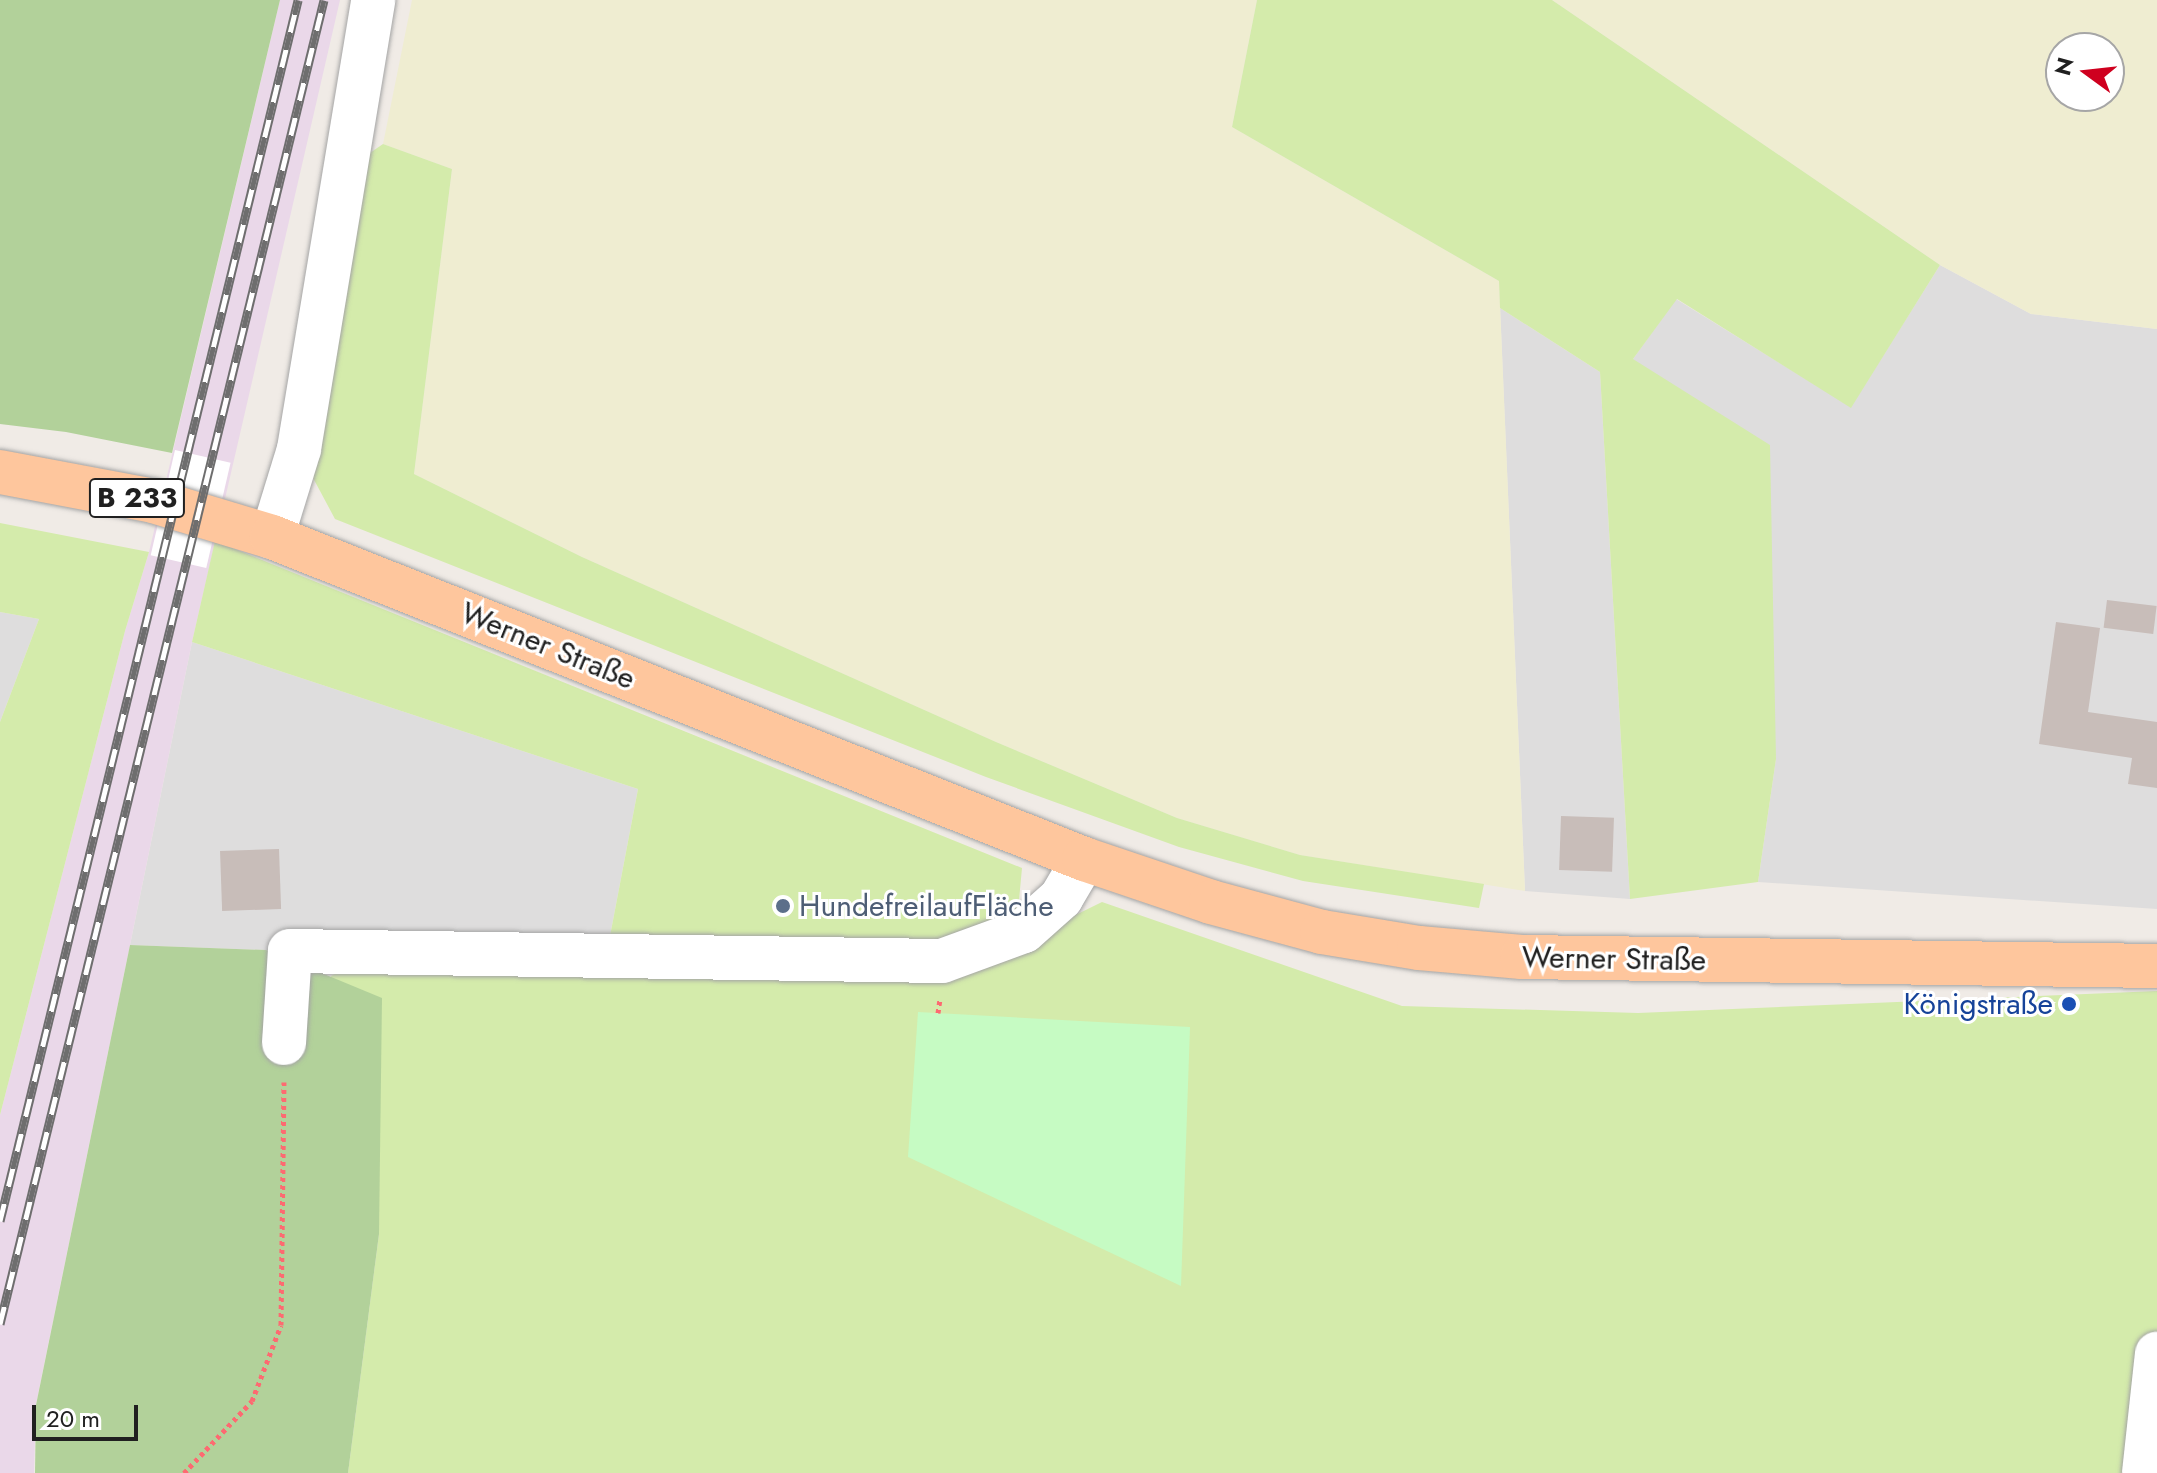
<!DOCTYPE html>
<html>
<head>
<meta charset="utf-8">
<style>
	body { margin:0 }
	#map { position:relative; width:2157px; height:1473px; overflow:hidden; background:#f0ebe6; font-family:Jost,sans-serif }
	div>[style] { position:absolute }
	.residential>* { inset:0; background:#dedddd }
	.industrial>* { inset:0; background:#ead8e9 }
	.farmland>* { inset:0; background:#efedd1 }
	.grass>* { inset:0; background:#d4ebab }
	.forest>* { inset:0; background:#b2d19a }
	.park>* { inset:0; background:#c6fbc3 }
	.pier>* { inset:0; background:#fff; transform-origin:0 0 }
	.building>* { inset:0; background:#c8bdb9; transform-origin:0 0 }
	.path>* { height:5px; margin-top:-2.5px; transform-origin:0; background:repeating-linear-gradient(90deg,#fd6a71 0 4px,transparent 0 8px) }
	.roads { filter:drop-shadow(0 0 2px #a4a4a4) drop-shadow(0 0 2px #a4a4a4) }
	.minor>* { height:44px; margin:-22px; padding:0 22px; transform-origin:22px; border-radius:22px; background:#fff }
	.major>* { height:44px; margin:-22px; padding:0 22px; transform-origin:22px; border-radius:22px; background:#fec69d }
	.rail>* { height:9px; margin-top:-4.5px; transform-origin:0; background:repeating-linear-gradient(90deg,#fff 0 18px,#6e6e6e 0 36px); box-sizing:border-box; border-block:2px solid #6e6e6e }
	.dots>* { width:22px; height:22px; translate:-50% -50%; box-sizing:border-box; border:4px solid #fff; border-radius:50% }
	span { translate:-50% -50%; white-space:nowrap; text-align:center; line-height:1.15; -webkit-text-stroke:6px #fff; paint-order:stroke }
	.shield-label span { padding:2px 6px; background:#fff; border:2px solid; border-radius:6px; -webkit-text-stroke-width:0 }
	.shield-label { font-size:28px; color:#202020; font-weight:700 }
	.street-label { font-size:30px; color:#202020 }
	.service-label { font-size:30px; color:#4e5e75 }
	.left { translate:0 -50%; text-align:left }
	.transit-label { font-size:30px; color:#164399 }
	.right { translate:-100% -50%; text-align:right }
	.north { position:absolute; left:2045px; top:32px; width:80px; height:80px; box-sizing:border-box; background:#fff; border:2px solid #a6a6a6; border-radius:50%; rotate:285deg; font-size:22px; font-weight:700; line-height:32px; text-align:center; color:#202020 }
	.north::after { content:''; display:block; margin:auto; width:28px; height:36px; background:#cf001f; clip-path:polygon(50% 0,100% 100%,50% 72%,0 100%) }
	.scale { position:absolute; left:32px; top:1405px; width:106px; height:36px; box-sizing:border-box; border:4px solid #202020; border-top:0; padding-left:10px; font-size:24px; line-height:28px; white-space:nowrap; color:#202020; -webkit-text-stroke:6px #fff; paint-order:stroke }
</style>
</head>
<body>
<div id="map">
	<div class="residential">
		<div style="clip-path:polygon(1940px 265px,2031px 314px,2157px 329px,2157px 909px,1758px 882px,1776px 759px,1633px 359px,1676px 299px,1851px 407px)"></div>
		<div style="clip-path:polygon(1500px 308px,1600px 372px,1630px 899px,1525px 891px)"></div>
		<div style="clip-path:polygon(0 612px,39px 619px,0 722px)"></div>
		<div style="clip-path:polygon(192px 642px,638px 789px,610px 936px,266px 950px,130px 945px)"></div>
	</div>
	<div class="industrial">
		<div style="clip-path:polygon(280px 0,340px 0,192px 642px,36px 1404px,34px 1473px,0 1473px,0 1115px,125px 631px,149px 552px)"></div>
	</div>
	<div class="farmland">
		<div style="clip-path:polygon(412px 0,1257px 0,1232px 127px,1499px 281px,1525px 891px,1300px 855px,1177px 818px,996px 742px,582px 557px,414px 474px,452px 169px,383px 144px)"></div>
		<div style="clip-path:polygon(evenodd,1552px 0,2157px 0,2157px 329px,2031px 314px,1940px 265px,1552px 0,2061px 48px,2109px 48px,2109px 96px,2061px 96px,2061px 48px)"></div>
	</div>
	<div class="grass">
		<div style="clip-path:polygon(1257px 0,1552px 0,1940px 265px,1851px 408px,1677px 299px,1633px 359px,1770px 445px,1776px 759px,1758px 882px,1630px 899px,1600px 372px,1500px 308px,1499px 281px,1232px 127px)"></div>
		<div style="clip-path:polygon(383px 144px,452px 169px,414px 474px,582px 557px,996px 742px,1177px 818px,1300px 855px,1484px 884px,1479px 908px,1303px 881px,1179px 847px,986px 777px,335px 519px,304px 461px,351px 166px)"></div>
		<div style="clip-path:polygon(0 523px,149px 552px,125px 631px,0 1115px,0 722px,39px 619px,0 612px)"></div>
		<div style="clip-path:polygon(215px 541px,1022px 868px,1018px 911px,922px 947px,610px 936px,638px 789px,192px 642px)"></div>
		<div style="clip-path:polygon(1102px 902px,1402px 1006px,1638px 1013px,2157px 991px,2157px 1473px,348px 1473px,379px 1234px,331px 976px,361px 960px,949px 977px)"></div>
	</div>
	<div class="forest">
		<div style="clip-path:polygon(0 0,280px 0,172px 453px,66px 432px,0 424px)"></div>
		<div style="clip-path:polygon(130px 945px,266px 950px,382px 998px,379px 1234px,348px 1473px,35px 1473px,36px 1405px)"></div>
	</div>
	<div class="park">
		<div style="clip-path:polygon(918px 1012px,1190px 1027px,1181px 1286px,908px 1157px)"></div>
	</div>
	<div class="pier">
		<div style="left:175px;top:450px;width:57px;height:108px;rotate:13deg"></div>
	</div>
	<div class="building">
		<div style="left:2107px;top:600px;width:50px;height:28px;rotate:7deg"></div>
		<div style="clip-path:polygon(2056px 622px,2100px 628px,2088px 712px,2157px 722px,2157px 788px,2128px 784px,2132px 758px,2039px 744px)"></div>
		<div style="left:1561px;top:816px;width:53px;height:54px;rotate:2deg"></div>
		<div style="left:279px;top:849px;width:60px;height:59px;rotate:88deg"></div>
	</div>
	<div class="path">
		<div style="left:938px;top:1013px;width:15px;rotate:-82deg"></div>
		<div style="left:184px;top:1473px;width:99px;rotate:-46.6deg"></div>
		<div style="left:252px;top:1401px;width:81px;rotate:-69.1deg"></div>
		<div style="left:281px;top:1325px;width:243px;rotate:-89.3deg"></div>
	</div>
	<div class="roads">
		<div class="minor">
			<div style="left:272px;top:537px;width:92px;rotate:-72.9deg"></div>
			<div style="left:299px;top:449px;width:455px;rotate:-80.6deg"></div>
			<div style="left:284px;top:1043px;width:92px;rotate:-86.3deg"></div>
			<div style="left:290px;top:951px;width:652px;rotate:0.88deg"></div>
			<div style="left:942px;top:961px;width:87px;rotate:-20.1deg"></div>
			<div style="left:1024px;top:931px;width:50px;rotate:-41.7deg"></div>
			<div style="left:1061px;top:898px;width:45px;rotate:-59.5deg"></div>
			<div style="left:2144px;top:1473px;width:120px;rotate:-83.8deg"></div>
		</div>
		<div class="major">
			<div style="left:0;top:472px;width:156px;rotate:10.7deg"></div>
			<div style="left:153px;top:501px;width:124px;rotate:16.8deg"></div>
			<div style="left:272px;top:537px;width:874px;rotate:21.63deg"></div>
			<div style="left:1084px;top:859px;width:134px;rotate:18.7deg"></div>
			<div style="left:1211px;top:902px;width:115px;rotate:15.1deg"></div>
			<div style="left:1322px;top:932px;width:98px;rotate:9.4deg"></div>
			<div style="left:1419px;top:948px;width:103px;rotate:5deg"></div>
			<div style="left:1522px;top:957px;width:635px;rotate:0.81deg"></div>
		</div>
	</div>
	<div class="rail">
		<div style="left:0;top:1221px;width:1257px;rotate:-76.28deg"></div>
		<div style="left:0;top:1324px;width:1363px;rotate:-76.25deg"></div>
	</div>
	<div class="dots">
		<div style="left:783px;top:906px;background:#5c6f8a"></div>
		<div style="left:2069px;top:1004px;background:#1a4fb4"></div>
	</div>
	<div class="shield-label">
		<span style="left:137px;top:498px">B 233</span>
	</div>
	<div class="street-label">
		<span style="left:548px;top:646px;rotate:22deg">Werner Straße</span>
		<span style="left:1614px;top:959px;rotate:1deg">Werner Straße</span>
	</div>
	<div class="service-label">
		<span class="left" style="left:799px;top:906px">HundefreilaufFläche</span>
	</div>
	<div class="transit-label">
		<span class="right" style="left:2053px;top:1004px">Königstraße</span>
	</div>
	<div class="north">N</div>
	<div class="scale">20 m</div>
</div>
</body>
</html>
